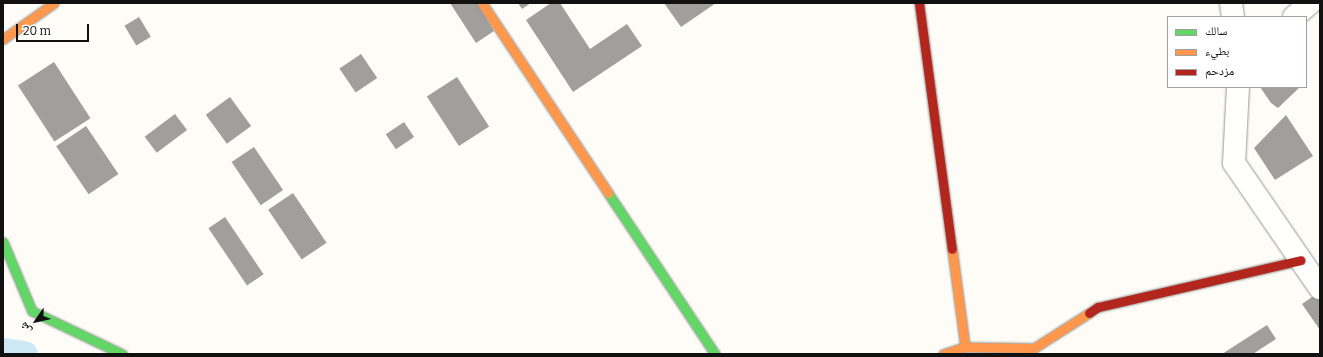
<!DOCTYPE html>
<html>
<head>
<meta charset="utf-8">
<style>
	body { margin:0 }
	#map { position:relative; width:1323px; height:357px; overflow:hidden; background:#fdfcf7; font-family:Bitter,"Noto Naskh Arabic",serif }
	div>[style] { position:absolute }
	.canal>* { height:26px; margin:-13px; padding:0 13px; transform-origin:13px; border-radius:13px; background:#cde8f7 }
	.building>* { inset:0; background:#a19f9c; transform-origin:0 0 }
	.roads { filter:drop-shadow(0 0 1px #979795) drop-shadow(0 0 1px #979795) }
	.street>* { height:22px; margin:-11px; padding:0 11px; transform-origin:11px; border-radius:11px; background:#fffffe }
	.fast>* { height:9px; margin:-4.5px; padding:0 4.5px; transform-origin:4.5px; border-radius:4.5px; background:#63d668 }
	.slow>* { height:9px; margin:-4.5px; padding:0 4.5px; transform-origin:4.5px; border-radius:4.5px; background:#ff974d }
	.jam>* { height:9px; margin:-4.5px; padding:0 4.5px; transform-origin:4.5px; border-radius:4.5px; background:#b3261e }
	span { translate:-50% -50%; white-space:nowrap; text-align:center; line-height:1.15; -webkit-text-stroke:4px #fff; paint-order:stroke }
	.frame { position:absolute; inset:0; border:4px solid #111; pointer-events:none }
	.legend { position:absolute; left:1167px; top:16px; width:140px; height:72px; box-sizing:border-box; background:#fff; border:1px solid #a0a0a0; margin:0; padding:5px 7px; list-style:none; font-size:12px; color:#111 }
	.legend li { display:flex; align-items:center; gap:8px; height:20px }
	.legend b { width:20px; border:1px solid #a0a0a0 }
	.north { position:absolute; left:16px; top:301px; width:40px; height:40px; -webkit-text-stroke:3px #fff; paint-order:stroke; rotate:236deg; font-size:11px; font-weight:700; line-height:16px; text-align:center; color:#111 }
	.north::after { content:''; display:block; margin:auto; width:14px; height:18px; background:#111; clip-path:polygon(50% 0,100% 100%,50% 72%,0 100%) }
	.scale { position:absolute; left:16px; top:24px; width:73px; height:18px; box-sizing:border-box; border:2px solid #111; border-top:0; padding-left:5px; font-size:12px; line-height:14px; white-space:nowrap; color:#111; -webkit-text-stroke:3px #fff; paint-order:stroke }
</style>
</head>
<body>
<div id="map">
	<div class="canal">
		<div style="left:3px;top:351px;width:22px;rotate:8deg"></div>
	</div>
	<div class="building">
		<div style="clip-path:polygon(450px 3px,477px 3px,494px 31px,476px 43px)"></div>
		<div style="clip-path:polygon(518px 3px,531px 3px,522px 9px)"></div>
		<div style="clip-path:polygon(551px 3px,560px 3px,590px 49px,627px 24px,642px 46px,573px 92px,526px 20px)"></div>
		<div style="clip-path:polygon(664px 3px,716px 3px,681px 27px)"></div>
		<div style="left:139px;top:17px;width:23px;height:17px;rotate:59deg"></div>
		<div style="left:361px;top:54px;width:29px;height:26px;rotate:56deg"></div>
		<div style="left:54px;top:62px;width:67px;height:43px;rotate:57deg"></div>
		<div style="left:457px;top:77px;width:59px;height:36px;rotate:57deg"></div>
		<div style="clip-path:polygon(1260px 87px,1300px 87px,1278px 108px,1271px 103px)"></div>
		<div style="left:230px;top:97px;width:36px;height:30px;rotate:54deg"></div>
		<div style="left:175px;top:114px;width:20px;height:38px;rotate:53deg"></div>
		<div style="clip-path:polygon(1286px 115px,1313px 156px,1275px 180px,1254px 148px)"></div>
		<div style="left:404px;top:122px;width:18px;height:22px;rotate:56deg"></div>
		<div style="left:86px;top:126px;width:58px;height:36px;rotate:56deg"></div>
		<div style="left:254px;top:147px;width:52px;height:27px;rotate:56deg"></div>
		<div style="left:293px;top:193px;width:60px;height:30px;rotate:56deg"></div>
		<div style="left:225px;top:217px;width:69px;height:20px;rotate:56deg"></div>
		<div style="clip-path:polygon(1319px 292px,1320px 293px,1320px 330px,1302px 304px)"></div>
		<div style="clip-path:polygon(1267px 325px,1276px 339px,1253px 354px,1222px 354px)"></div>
	</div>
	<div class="roads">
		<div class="street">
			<div style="left:1231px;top:3px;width:14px;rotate:82deg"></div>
			<div style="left:1294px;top:17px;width:21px;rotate:-41deg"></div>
			<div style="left:1238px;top:87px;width:76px;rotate:93deg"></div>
			<div style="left:1234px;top:163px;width:152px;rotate:55.5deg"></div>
		</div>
		<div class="fast">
			<div style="left:608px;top:193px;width:193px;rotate:56.4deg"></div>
			<div style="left:3px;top:242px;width:75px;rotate:67.2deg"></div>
			<div style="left:32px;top:311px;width:100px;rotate:25.5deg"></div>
		</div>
		<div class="slow">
			<div style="left:482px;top:3px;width:228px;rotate:56.4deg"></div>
			<div style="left:3px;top:39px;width:62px;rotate:-35.2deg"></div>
			<div style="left:952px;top:249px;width:99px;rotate:82.4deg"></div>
			<div style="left:943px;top:354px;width:23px;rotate:-18deg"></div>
			<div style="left:965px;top:347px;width:69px;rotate:0.8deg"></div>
			<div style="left:1034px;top:348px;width:65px;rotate:-32.5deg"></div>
		</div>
		<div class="jam">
			<div style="left:919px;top:3px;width:248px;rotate:82.4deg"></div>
			<div style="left:1089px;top:313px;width:11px;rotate:-34deg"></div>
			<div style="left:1098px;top:307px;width:208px;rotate:-13deg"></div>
		</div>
	</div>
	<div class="frame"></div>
	<ul class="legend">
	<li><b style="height:5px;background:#63d668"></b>سالك</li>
	<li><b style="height:5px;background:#ff974d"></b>بطيء</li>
	<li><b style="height:5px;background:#b3261e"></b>مزدحم</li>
	</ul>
	<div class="north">ش</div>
	<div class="scale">20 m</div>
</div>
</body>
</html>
